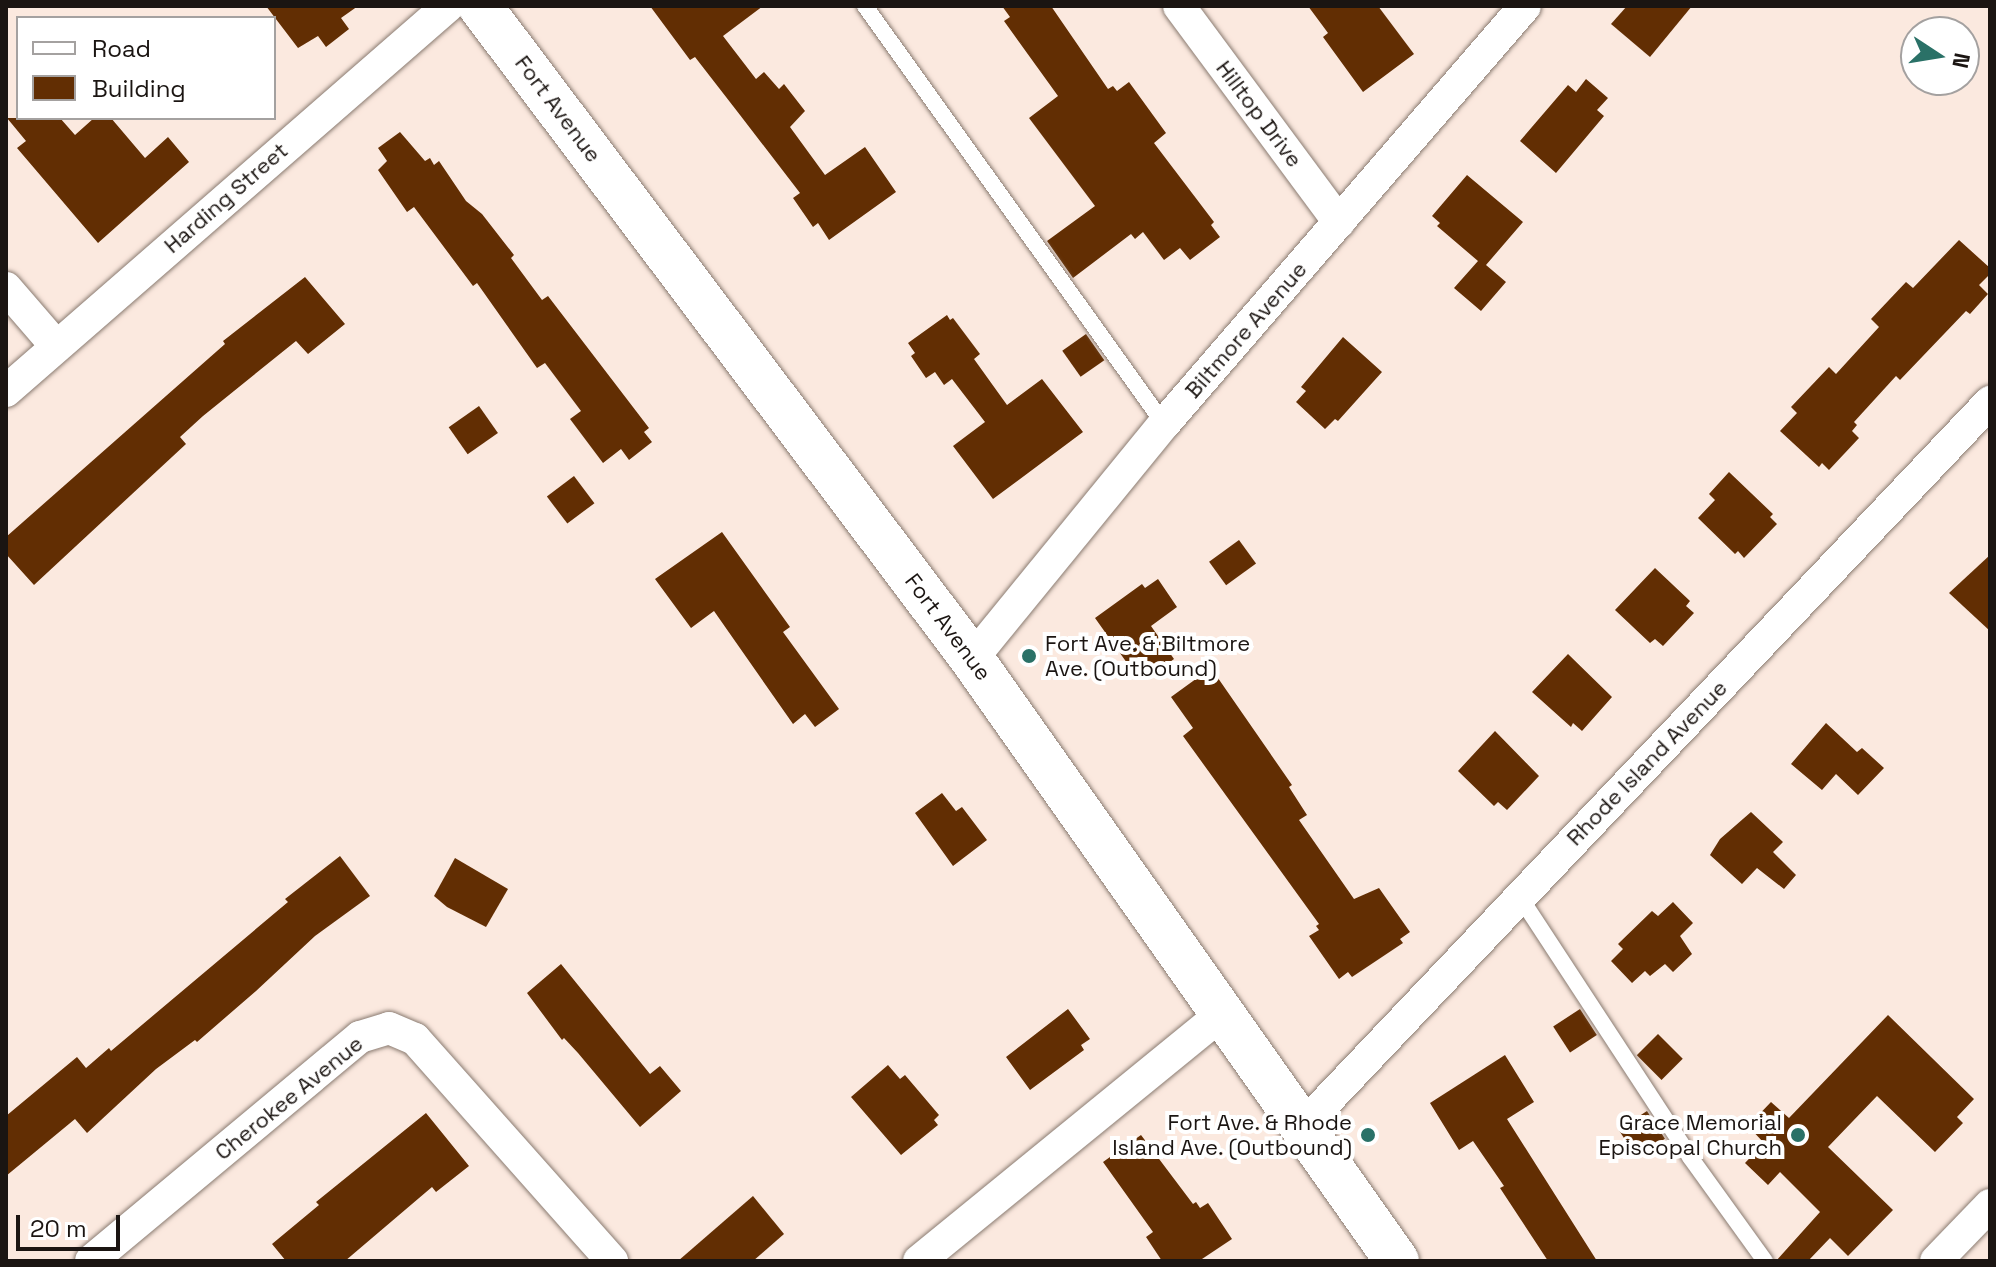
<!DOCTYPE html>
<html>
<head>
<meta charset="utf-8">
<style>
	body { margin:0 }
	#map { position:relative; width:1996px; height:1267px; overflow:hidden; background:#fbe9df; font-family:"Space Grotesk",sans-serif }
	div>[style] { position:absolute }
	.building>* { inset:0; background:#622e03; transform-origin:0 0 }
	.roads { filter:drop-shadow(0 0 2px #8a7b71) drop-shadow(0 0 2px #8a7b71) }
	.service>* { height:16px; margin:-8px; padding:0 8px; transform-origin:8px; border-radius:8px; background:#fff }
	.minor>* { height:32px; margin:-16px; padding:0 16px; transform-origin:16px; border-radius:16px; background:#fff }
	.primary>* { height:44px; margin:-22px; padding:0 22px; transform-origin:22px; border-radius:22px; background:#fff }
	.dots>* { width:22px; height:22px; translate:-50% -50%; box-sizing:border-box; border:4px solid #fff; border-radius:50% }
	span { translate:-50% -50%; white-space:nowrap; text-align:center; line-height:1.15; -webkit-text-stroke:8px #fff; paint-order:stroke }
	.street-label { font-size:22px; color:#1b1512 }
	.poi-label { font-size:22px; color:#1b1512 }
	.left { translate:0 -50%; text-align:left }
	.right { translate:-100% -50%; text-align:right }
	.frame { position:absolute; inset:0; border:8px solid #1b1512; pointer-events:none }
	.legend { position:absolute; left:16px; top:16px; width:260px; height:104px; box-sizing:border-box; background:#fff; border:2px solid #a4a1a0; margin:0; padding:10px 14px; list-style:none; font-size:24px; color:#1b1512 }
	.legend li { display:flex; align-items:center; gap:16px; height:40px }
	.legend b { width:40px; border:2px solid #a4a1a0 }
	.north { position:absolute; left:1900px; top:16px; width:80px; height:80px; box-sizing:border-box; background:#fff; border:2px solid #a4a1a0; border-radius:50%; rotate:102deg; font-size:22px; font-weight:700; line-height:32px; text-align:center; color:#1b1512 }
	.north::after { content:''; display:block; margin:auto; width:28px; height:36px; background:#2a7167; clip-path:polygon(50% 0,100% 100%,50% 72%,0 100%) }
	.scale { position:absolute; left:16px; top:1215px; width:104px; height:36px; box-sizing:border-box; border:4px solid #1b1512; border-top:0; padding-left:10px; font-size:24px; line-height:28px; white-space:nowrap; color:#1b1512; -webkit-text-stroke:6px #fff; paint-order:stroke }
</style>
</head>
<body>
<div id="map">
	<div class="building">
		<div style="clip-path:polygon(266px 6px,358px 6px,341px 18px,349px 29px,326px 47px,318px 36px,298px 48px)"></div>
		<div style="clip-path:polygon(650px 6px,763px 6px,723px 36px,756px 79px,764px 72px,779px 89px,784px 84px,805px 111px,790px 127px,825px 175px,865px 147px,896px 192px,829px 240px,818px 223px,813px 227px,793px 198px,800px 193px,740px 115px,695px 57px,690px 60px)"></div>
		<div style="clip-path:polygon(1002px 6px,1051px 6px,1108px 89px,1113px 86px,1117px 91px,1129px 82px,1166px 133px,1154px 143px,1214px 222px,1211px 225px,1220px 237px,1190px 260px,1180px 248px,1164px 260px,1143px 232px,1135px 239px,1131px 234px,1073px 278px,1047px 241px,1095px 206px,1029px 118px,1058px 96px,1004px 21px,1010px 17px)"></div>
		<div style="clip-path:polygon(1308px 6px,1378px 6px,1414px 54px,1363px 92px,1323px 37px,1328px 33px)"></div>
		<div style="clip-path:polygon(1627px 6px,1692px 6px,1650px 57px,1611px 24px)"></div>
		<div style="clip-path:polygon(1586px 79px,1608px 98px,1597px 110px,1604px 116px,1556px 173px,1520px 141px,1568px 85px,1576px 92px)"></div>
		<div style="clip-path:polygon(7px 118px,60px 118px,75px 135px,94px 118px,111px 118px,145px 158px,168px 137px,189px 162px,98px 243px,17px 148px,26px 141px)"></div>
		<div style="clip-path:polygon(400px 132px,425px 161px,430px 158px,434px 165px,439px 161px,466px 201px,482px 214px,514px 255px,511px 258px,542px 300px,548px 296px,649px 428px,644px 432px,652px 442px,629px 460px,621px 449px,603px 463px,570px 419px,581px 411px,545px 363px,537px 368px,477px 283px,473px 286px,414px 207px,407px 212px,378px 170px,387px 161px,378px 148px)"></div>
		<div style="clip-path:polygon(1467px 175px,1523px 222px,1486px 265px,1506px 282px,1481px 311px,1454px 288px,1478px 261px,1437px 226px,1440px 223px,1432px 216px)"></div>
		<div style="clip-path:polygon(1959px 240px,1990px 268px,1990px 274px,1979px 285px,1988px 294px,1970px 314px,1966px 311px,1900px 380px,1896px 376px,1854px 422px,1857px 425px,1852px 431px,1859px 438px,1829px 470px,1822px 463px,1819px 467px,1780px 431px,1797px 413px,1791px 407px,1829px 367px,1836px 374px,1879px 327px,1871px 319px,1906px 282px,1913px 288px)"></div>
		<div style="clip-path:polygon(305px 277px,345px 324px,308px 354px,296px 341px,203px 416px,180px 437px,186px 444px,34px 585px,6px 554px,6px 537px,225px 344px,223px 341px)"></div>
		<div style="clip-path:polygon(947px 315px,950px 320px,953px 318px,980px 354px,974px 359px,1007px 405px,1042px 379px,1083px 432px,993px 499px,953px 446px,985px 422px,952px 379px,944px 385px,935px 372px,926px 378px,911px 356px,915px 353px,908px 343px)"></div>
		<div style="left:1086px;top:334px;width:32px;height:29px;rotate:55deg"></div>
		<div style="clip-path:polygon(1343px 337px,1382px 372px,1338px 421px,1335px 419px,1325px 429px,1296px 402px,1306px 391px,1301px 387px)"></div>
		<div style="left:479px;top:406px;width:33px;height:37px;rotate:55deg"></div>
		<div style="clip-path:polygon(1729px 472px,1773px 514px,1770px 517px,1777px 524px,1744px 558px,1738px 551px,1735px 554px,1698px 518px,1715px 500px,1709px 494px)"></div>
		<div style="left:574px;top:476px;width:34px;height:34px;rotate:53deg"></div>
		<div style="clip-path:polygon(722px 532px,790px 627px,783px 632px,839px 709px,815px 727px,805px 714px,793px 724px,714px 611px,691px 628px,655px 579px)"></div>
		<div style="left:1239px;top:540px;width:29px;height:37px;rotate:54deg"></div>
		<div style="clip-path:polygon(1990px 555px,1990px 631px,1949px 593px)"></div>
		<div style="clip-path:polygon(1655px 568px,1690px 601px,1686px 606px,1694px 613px,1663px 646px,1655px 639px,1650px 643px,1615px 610px)"></div>
		<div style="clip-path:polygon(1158px 579px,1177px 607px,1151px 626px,1174px 659px,1147px 679px,1138px 666px,1132px 670px,1095px 618px,1142px 584px,1145px 588px)"></div>
		<div style="clip-path:polygon(1568px 654px,1612px 697px,1582px 731px,1573px 723px,1571px 727px,1532px 692px)"></div>
		<div style="clip-path:polygon(1211px 668px,1292px 785px,1289px 787px,1307px 815px,1299px 820px,1354px 899px,1379px 888px,1410px 932px,1400px 939px,1403px 943px,1352px 977px,1348px 972px,1339px 979px,1309px 936px,1319px 930px,1316px 926px,1319px 924px,1183px 736px,1193px 728px,1171px 697px)"></div>
		<div style="clip-path:polygon(1826px 723px,1857px 752px,1862px 748px,1884px 768px,1858px 795px,1836px 774px,1822px 790px,1791px 764px)"></div>
		<div style="clip-path:polygon(1495px 731px,1539px 776px,1507px 810px,1498px 802px,1494px 806px,1458px 771px)"></div>
		<div style="clip-path:polygon(942px 793px,956px 811px,962px 807px,987px 840px,953px 866px,915px 813px)"></div>
		<div style="clip-path:polygon(1751px 812px,1783px 842px,1773px 852px,1796px 875px,1784px 889px,1757px 868px,1742px 884px,1710px 855px,1720px 839px)"></div>
		<div style="clip-path:polygon(340px 856px,370px 896px,315px 936px,256px 991px,197px 1042px,195px 1040px,156px 1069px,87px 1133px,75px 1119px,6px 1176px,6px 1116px,77px 1057px,86px 1068px,109px 1048px,111px 1051px,288px 902px,285px 899px)"></div>
		<div style="clip-path:polygon(455px 858px,508px 889px,486px 927px,447px 907px,434px 896px)"></div>
		<div style="clip-path:polygon(1673px 902px,1693px 923px,1680px 936px,1692px 954px,1673px 972px,1665px 964px,1650px 976px,1645px 971px,1632px 983px,1611px 961px,1623px 949px,1618px 944px,1652px 911px,1658px 916px)"></div>
		<div style="clip-path:polygon(561px 964px,650px 1074px,660px 1066px,681px 1091px,640px 1127px,578px 1053px,564px 1038px,562px 1040px,527px 993px)"></div>
		<div style="clip-path:polygon(1068px 1009px,1090px 1039px,1081px 1045px,1084px 1050px,1030px 1090px,1006px 1057px)"></div>
		<div style="left:1580px;top:1009px;width:31px;height:32px;rotate:57deg"></div>
		<div style="clip-path:polygon(1888px 1015px,1974px 1099px,1957px 1117px,1963px 1123px,1935px 1152px,1877px 1096px,1828px 1147px,1893px 1210px,1848px 1256px,1830px 1238px,1808px 1261px,1776px 1261px,1820px 1212px,1780px 1172px,1768px 1185px,1745px 1163px,1764px 1143px,1748px 1126px,1771px 1102px,1789px 1118px)"></div>
		<div style="left:1658px;top:1034px;width:35px;height:30px;rotate:45deg"></div>
		<div style="clip-path:polygon(1505px 1055px,1534px 1102px,1507px 1119px,1597px 1261px,1548px 1261px,1500px 1188px,1504px 1186px,1473px 1141px,1459px 1150px,1430px 1103px)"></div>
		<div style="clip-path:polygon(888px 1065px,900px 1079px,905px 1075px,939px 1115px,934px 1120px,938px 1125px,901px 1155px,851px 1097px)"></div>
		<div style="left:1647px;top:1111px;width:33px;height:34px;rotate:57deg"></div>
		<div style="clip-path:polygon(426px 1113px,469px 1166px,436px 1192px,432px 1187px,345px 1261px,286px 1261px,272px 1244px,319px 1205px,316px 1202px)"></div>
		<div style="clip-path:polygon(1141px 1135px,1193px 1204px,1196px 1202px,1200px 1208px,1208px 1203px,1232px 1239px,1199px 1261px,1162px 1261px,1146px 1237px,1153px 1232px,1103px 1162px)"></div>
		<div style="clip-path:polygon(753px 1196px,784px 1234px,753px 1261px,678px 1261px)"></div>
	</div>
	<div class="roads">
		<div class="service">
			<div style="left:865px;top:6px;width:514px;rotate:54.42deg"></div>
			<div style="left:1520px;top:897px;width:311px;rotate:56.8deg"></div>
			<div style="left:1690px;top:1157px;width:128px;rotate:54.2deg"></div>
		</div>
		<div class="minor">
			<div style="left:1179px;top:6px;width:269px;rotate:53.5deg"></div>
			<div style="left:6px;top:288px;width:77px;rotate:49.2deg"></div>
			<div style="left:6px;top:391px;width:586px;rotate:-41.06deg"></div>
			<div style="left:972px;top:659px;width:303px;rotate:-50.8deg"></div>
			<div style="left:1164px;top:424px;width:552px;rotate:-49.18deg"></div>
			<div style="left:1304px;top:1125px;width:997px;rotate:-46.5deg"></div>
			<div style="left:91px;top:1261px;width:350px;rotate:-39.8deg"></div>
			<div style="left:360px;top:1037px;width:30px;rotate:-17deg"></div>
			<div style="left:389px;top:1028px;width:28px;rotate:23deg"></div>
			<div style="left:415px;top:1039px;width:297px;rotate:48.4deg"></div>
			<div style="left:919px;top:1261px;width:391px;rotate:-39.2deg"></div>
			<div style="left:1936px;top:1261px;width:78px;rotate:-46deg"></div>
		</div>
		<div class="primary">
			<div style="left:480px;top:6px;width:818px;rotate:53deg"></div>
			<div style="left:972px;top:659px;width:737px;rotate:54.78deg"></div>
		</div>
	</div>
	<div class="dots">
		<div style="left:1029px;top:656px;background:#2a7167"></div>
		<div style="left:1368px;top:1135px;background:#2a7167"></div>
		<div style="left:1798px;top:1135px;background:#2a7167"></div>
	</div>
	<div class="street-label">
		<span style="left:558px;top:109px;rotate:53deg">Fort Avenue</span>
		<span style="left:1259px;top:114px;rotate:53deg">Hilltop Drive</span>
		<span style="left:226px;top:198px;rotate:-41deg">Harding Street</span>
		<span style="left:1246px;top:330px;rotate:-49deg">Biltmore Avenue</span>
		<span style="left:948px;top:627px;rotate:53deg">Fort Avenue</span>
		<span style="left:1647px;top:763px;rotate:-46deg">Rhode Island Avenue</span>
		<span style="left:289px;top:1098px;rotate:-39deg">Cherokee Avenue</span>
	</div>
	<div class="poi-label">
		<span class="left" style="left:1045px;top:656px">Fort Ave. &amp; Biltmore<br>Ave. (Outbound)</span>
		<span class="right" style="left:1352px;top:1135px">Fort Ave. &amp; Rhode<br>Island Ave. (Outbound)</span>
		<span class="right" style="left:1782px;top:1135px">Grace Memorial<br>Episcopal Church</span>
	</div>
	<div class="frame"></div>
	<ul class="legend">
	<li><b style="height:10px;background:#fff"></b>Road</li>
	<li><b style="height:22px;background:#622e03"></b>Building</li>
	</ul>
	<div class="north">N</div>
	<div class="scale">20 m</div>
</div>
</body>
</html>
